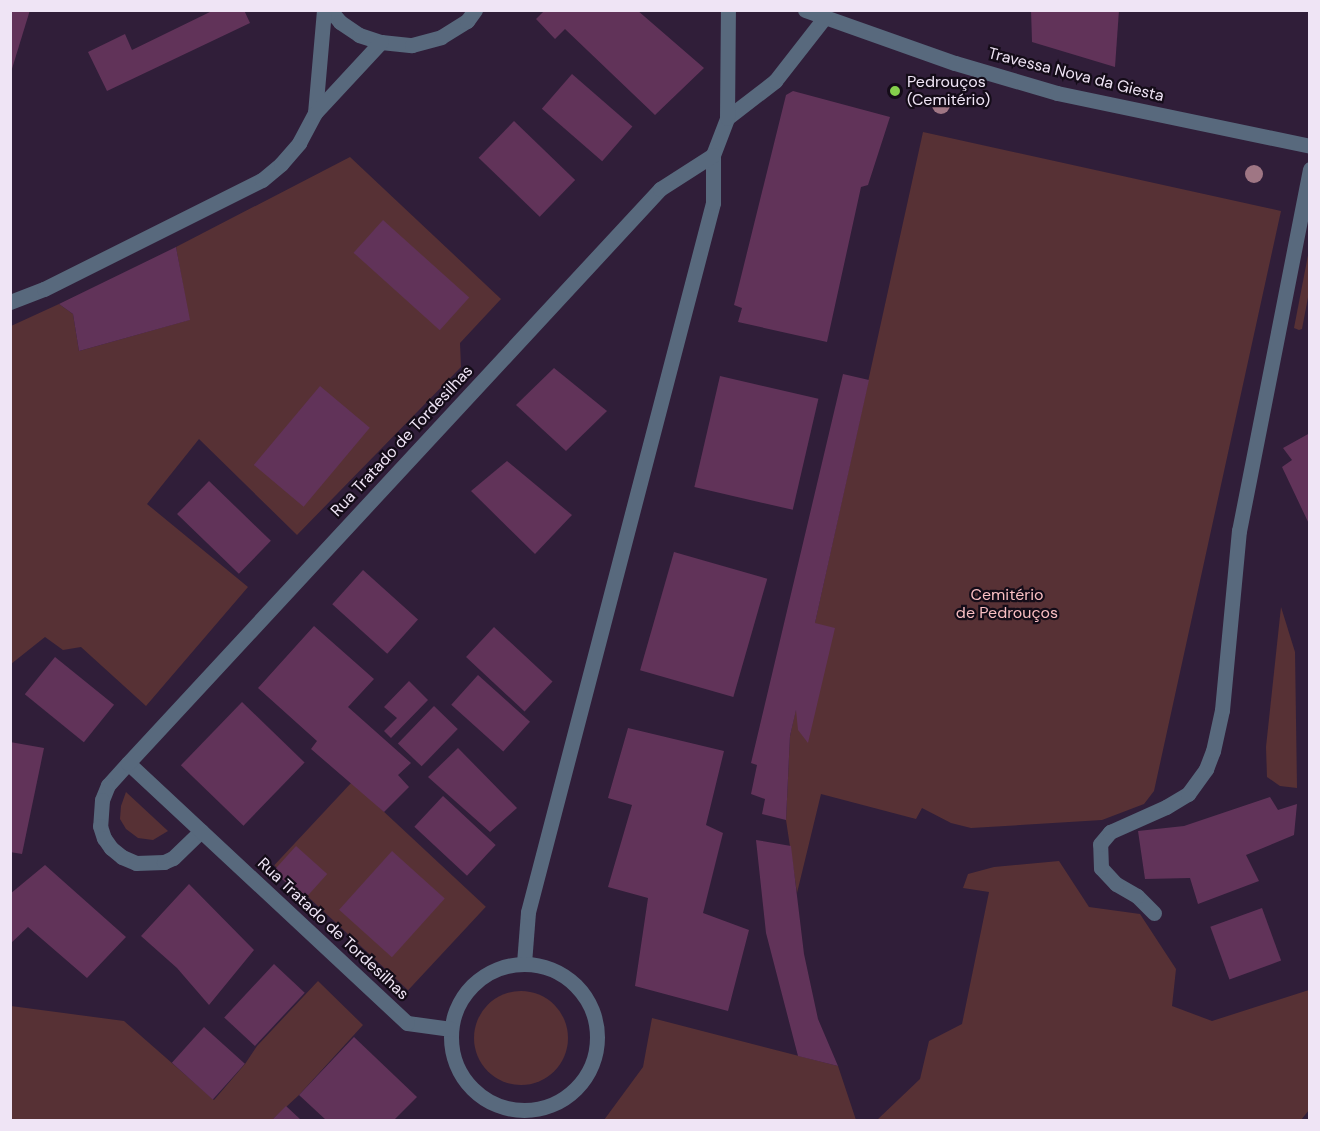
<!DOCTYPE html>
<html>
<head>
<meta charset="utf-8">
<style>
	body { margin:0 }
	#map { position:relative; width:1320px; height:1131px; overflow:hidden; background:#301e39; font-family:"DM Sans",sans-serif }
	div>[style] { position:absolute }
	.green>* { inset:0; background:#573135; transform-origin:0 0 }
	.round { border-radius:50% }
	.building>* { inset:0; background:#613359; transform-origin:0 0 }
	.minor>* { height:15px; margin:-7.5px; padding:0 7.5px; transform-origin:7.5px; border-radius:7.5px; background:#58697d }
	.minor>.ring { margin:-7.5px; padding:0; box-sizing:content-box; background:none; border:15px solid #58697d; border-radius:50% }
	.trees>* { width:18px; height:18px; margin:-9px; border-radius:50%; background:#9f7684 }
	.dots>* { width:16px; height:16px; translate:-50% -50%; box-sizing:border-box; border:3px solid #140c18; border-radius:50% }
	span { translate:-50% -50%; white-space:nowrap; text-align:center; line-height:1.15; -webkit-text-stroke:4.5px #140c18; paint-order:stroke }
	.street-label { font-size:16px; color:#efe4f5 }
	.poi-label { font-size:16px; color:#efe4f5 }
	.left { translate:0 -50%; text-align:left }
	.park-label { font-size:16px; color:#fabec2 }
	.frame { position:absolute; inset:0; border:12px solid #efe4f5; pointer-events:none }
</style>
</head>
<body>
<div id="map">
	<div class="green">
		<div style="clip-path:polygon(923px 132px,1281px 211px,1154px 791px,1144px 804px,1102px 820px,971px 828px,951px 823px,922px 808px,916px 819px,821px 794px,797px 893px,786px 820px,790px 736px)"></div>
		<div style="clip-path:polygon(350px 157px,501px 299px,460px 343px,461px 367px,297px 535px,199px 439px,147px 504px,248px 587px,146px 706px,81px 647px,63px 650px,45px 637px,11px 664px,11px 326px,59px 304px,73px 314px,79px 351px,189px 320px,176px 247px)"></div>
		<div style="clip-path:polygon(1309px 250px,1309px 292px,1302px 329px,1299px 330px,1294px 328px)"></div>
		<div style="clip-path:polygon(1281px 607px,1295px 652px,1297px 788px,1280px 786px,1267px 777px,1266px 747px)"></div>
		<div style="left:352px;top:782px;width:183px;height:114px;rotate:43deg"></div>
		<div style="clip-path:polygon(126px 792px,168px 831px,153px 840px,138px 838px,126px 829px,120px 819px,121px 806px)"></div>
		<div style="clip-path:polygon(1059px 861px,1089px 907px,1140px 914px,1176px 969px,1172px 1006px,1212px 1021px,1309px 990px,1309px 1110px,1301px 1120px,877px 1120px,920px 1079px,929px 1041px,962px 1024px,989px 892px,963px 888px,968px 874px,994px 867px)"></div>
		<div style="clip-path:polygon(318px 981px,363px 1025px,299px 1095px,272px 1120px,11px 1120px,11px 1006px,124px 1021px,214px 1100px,245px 1064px,257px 1046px)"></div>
		<div class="round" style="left:474px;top:991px;width:94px;height:94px"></div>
		<div style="clip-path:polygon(652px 1018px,838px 1066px,856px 1120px,604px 1120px,643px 1067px)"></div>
	</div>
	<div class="building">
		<div style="clip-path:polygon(10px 10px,30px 10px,11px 72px,10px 72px)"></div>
		<div style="clip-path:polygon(214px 10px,244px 10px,250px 23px,107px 91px,88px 52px,125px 34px,132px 50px)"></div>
		<div style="clip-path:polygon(545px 10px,637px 10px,704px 68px,655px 115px,565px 29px,555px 39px,536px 19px)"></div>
		<div style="clip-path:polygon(1031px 10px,1119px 10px,1115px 67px,1032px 42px)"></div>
		<div style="left:572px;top:74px;width:80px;height:46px;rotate:41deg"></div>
		<div style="clip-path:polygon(793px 91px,890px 117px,868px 185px,861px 187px,827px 342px,738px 322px,742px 308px,734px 305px,786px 95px)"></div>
		<div style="left:514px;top:121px;width:85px;height:51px;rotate:44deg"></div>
		<div style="left:383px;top:220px;width:116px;height:44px;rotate:42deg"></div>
		<div style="clip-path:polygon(176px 247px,190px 320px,79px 351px,73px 314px,59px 304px)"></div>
		<div style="clip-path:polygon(554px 368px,607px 411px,566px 451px,516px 405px)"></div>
		<div style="clip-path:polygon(843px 374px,869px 380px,815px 623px,835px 628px,808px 743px,798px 730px,796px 710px,790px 736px,786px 820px,762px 814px,765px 799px,751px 794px,757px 765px,751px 763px)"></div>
		<div style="left:720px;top:376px;width:101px;height:114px;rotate:13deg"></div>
		<div style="left:320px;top:386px;width:65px;height:103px;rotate:40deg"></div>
		<div style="clip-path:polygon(1310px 433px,1310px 526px,1282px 467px,1292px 460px,1283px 448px)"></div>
		<div style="clip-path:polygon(507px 461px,572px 515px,535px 554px,471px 491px)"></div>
		<div style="left:209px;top:481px;width:86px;height:46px;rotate:44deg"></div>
		<div style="left:674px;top:552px;width:97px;height:123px;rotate:16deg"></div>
		<div style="left:363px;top:570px;width:74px;height:46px;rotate:42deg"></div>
		<div style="clip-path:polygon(314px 626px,374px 679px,348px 707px,411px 763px,398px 775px,409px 787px,384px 812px,311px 749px,317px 741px,258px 688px)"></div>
		<div style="left:494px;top:627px;width:80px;height:41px;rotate:43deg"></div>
		<div style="left:55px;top:657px;width:76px;height:48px;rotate:39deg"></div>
		<div style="left:478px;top:675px;width:70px;height:40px;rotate:42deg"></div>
		<div style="clip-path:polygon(409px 681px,428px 700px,391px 738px,384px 731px,397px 718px,384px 707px)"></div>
		<div style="left:242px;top:702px;width:87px;height:88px;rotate:44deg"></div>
		<div style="left:434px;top:706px;width:33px;height:52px;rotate:44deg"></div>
		<div style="clip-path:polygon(628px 728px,724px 751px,706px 825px,723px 833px,703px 913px,749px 930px,728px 1011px,635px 986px,648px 898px,608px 887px,632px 805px,608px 798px)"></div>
		<div style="clip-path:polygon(10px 742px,44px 748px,22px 854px,10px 852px)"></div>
		<div style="clip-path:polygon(458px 748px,517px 808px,490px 832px,428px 777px)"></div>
		<div style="left:443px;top:796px;width:72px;height:42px;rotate:43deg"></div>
		<div style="clip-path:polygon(1270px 797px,1278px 810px,1297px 804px,1294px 835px,1246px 855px,1259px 881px,1198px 904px,1190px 878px,1145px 879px,1138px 831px,1184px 826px)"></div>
		<div style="clip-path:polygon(756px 840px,791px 846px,804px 954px,818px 1019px,838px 1066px,798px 1056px,766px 933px)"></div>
		<div style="left:296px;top:846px;width:42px;height:34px;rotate:42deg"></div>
		<div style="left:392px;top:851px;width:71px;height:79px;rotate:42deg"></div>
		<div style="clip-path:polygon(45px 865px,126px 937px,87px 978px,28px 927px,10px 944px,10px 894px)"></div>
		<div style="clip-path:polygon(189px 884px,254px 950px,209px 1005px,177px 968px,141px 936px)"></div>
		<div style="left:1262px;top:908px;width:56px;height:55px;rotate:70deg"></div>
		<div style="left:274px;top:964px;width:42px;height:73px;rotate:43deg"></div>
		<div style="left:204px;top:1027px;width:55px;height:48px;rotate:42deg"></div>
		<div style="clip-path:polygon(354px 1037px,417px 1097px,394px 1120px,326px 1120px,299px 1095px)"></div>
		<div style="clip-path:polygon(286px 1106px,301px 1120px,272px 1120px)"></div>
	</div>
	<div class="minor">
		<div style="left:330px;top:10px;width:16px;rotate:50deg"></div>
		<div style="left:340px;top:22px;width:23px;rotate:34deg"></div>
		<div style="left:359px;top:35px;width:23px;rotate:18deg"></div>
		<div style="left:381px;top:42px;width:31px;rotate:6deg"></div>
		<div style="left:412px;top:45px;width:30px;rotate:-15deg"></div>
		<div style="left:441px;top:37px;width:31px;rotate:-32deg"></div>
		<div style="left:467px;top:21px;width:14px;rotate:-54deg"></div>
		<div style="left:805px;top:10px;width:159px;rotate:19.5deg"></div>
		<div style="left:955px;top:63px;width:106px;rotate:16.4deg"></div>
		<div style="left:1057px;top:93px;width:258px;rotate:11.8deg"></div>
		<div style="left:315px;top:113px;width:103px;rotate:-85deg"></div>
		<div style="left:727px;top:118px;width:61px;rotate:-37.6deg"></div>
		<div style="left:775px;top:81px;width:81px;rotate:-52deg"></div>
		<div style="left:10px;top:302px;width:36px;rotate:-21deg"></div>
		<div style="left:44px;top:289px;width:244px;rotate:-26.6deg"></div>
		<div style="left:262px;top:180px;width:25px;rotate:-40deg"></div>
		<div style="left:281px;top:164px;width:28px;rotate:-49deg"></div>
		<div style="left:299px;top:143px;width:34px;rotate:-62deg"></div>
		<div style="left:315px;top:113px;width:97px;rotate:-47.1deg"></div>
		<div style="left:128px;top:763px;width:30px;rotate:132deg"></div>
		<div style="left:108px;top:785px;width:16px;rotate:112deg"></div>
		<div style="left:102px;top:800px;width:26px;rotate:94deg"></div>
		<div style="left:100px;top:826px;width:13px;rotate:72deg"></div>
		<div style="left:104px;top:838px;width:12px;rotate:55deg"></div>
		<div style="left:111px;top:848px;width:14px;rotate:39deg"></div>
		<div style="left:122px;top:857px;width:15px;rotate:23deg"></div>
		<div style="left:136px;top:863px;width:28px;rotate:-2deg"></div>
		<div style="left:164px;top:862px;width:10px;rotate:-24deg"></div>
		<div style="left:173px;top:858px;width:39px;rotate:-44deg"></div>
		<div style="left:1154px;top:913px;width:24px;rotate:-135deg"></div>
		<div style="left:1137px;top:896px;width:24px;rotate:-150deg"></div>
		<div style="left:1116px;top:884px;width:22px;rotate:-133deg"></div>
		<div style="left:1101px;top:868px;width:24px;rotate:-92deg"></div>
		<div style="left:1100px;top:844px;width:16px;rotate:-50deg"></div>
		<div style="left:1110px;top:832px;width:61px;rotate:-24.1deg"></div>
		<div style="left:1166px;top:807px;width:26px;rotate:-31deg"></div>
		<div style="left:1188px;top:794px;width:31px;rotate:-54deg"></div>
		<div style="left:1206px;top:769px;width:19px;rotate:-69deg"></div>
		<div style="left:1213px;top:751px;width:42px;rotate:-77.6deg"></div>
		<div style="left:1222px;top:710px;width:180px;rotate:-84.6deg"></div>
		<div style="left:1239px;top:531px;width:369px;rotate:-78.9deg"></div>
		<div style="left:524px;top:963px;width:51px;rotate:-85.5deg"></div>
		<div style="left:528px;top:912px;width:733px;rotate:-75.38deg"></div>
		<div style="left:713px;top:203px;width:48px;rotate:-90deg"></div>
		<div style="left:713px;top:155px;width:40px;rotate:-69deg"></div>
		<div style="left:727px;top:118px;width:108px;rotate:-89.5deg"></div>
		<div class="ring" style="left:451px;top:964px;width:131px;height:131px"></div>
		<div style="left:451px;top:1029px;width:44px;rotate:-172.2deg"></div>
		<div style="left:407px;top:1023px;width:381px;rotate:-137deg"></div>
		<div style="left:128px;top:763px;width:783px;rotate:-47.17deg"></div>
		<div style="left:660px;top:189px;width:63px;rotate:-32.7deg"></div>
	</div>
	<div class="trees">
		<div style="left:941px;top:105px"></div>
		<div style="left:1254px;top:174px"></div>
	</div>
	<div class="dots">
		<div style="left:895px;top:91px;background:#85cf4c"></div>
	</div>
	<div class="street-label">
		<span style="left:1076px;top:75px;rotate:14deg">Travessa Nova da Giesta</span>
		<span style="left:402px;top:441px;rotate:-47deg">Rua Tratado de Tordesilhas</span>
		<span style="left:333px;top:929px;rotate:43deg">Rua Tratado de Tordesilhas</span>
	</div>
	<div class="poi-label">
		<span class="left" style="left:907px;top:91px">Pedrouços<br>(Cemitério)</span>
	</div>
	<div class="park-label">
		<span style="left:1007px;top:604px">Cemitério<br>de Pedrouços</span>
	</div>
	<div class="frame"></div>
</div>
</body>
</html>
